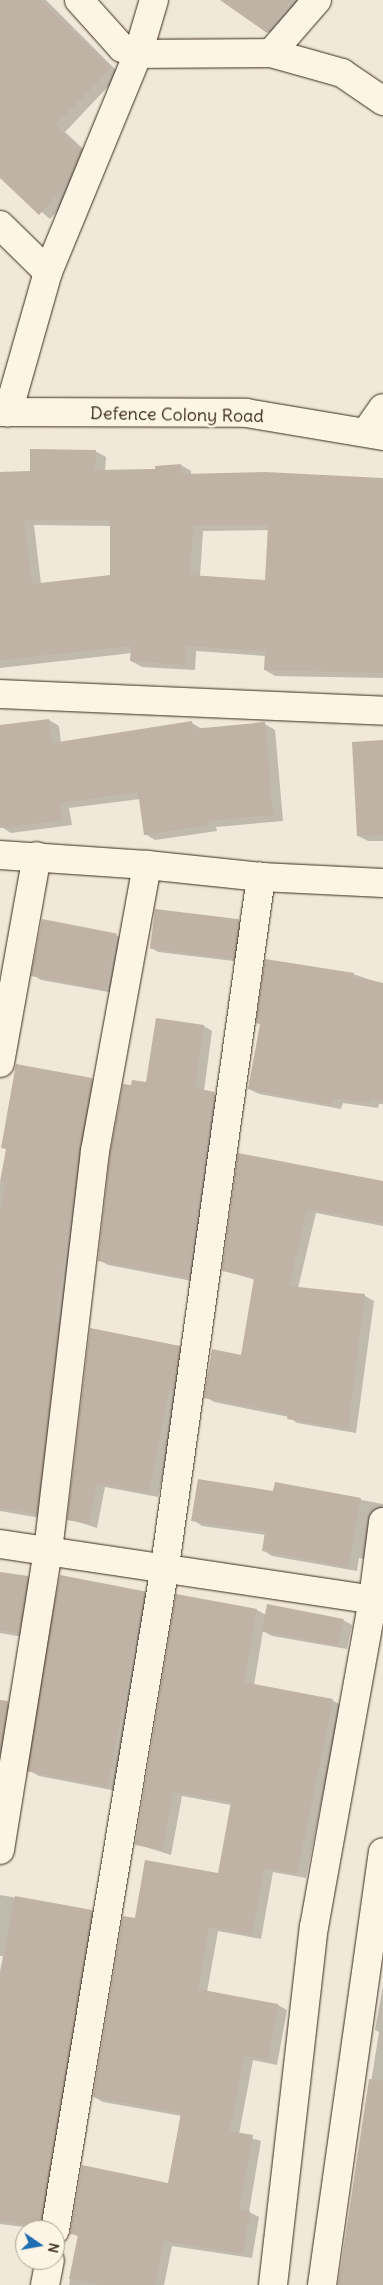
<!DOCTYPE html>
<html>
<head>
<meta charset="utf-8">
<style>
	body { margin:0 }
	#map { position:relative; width:383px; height:2285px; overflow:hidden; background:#f0e9d9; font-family:Delius,sans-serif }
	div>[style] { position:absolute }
	.shadow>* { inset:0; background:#0003 }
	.building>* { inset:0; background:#beb3a4; transform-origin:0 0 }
	.roads { filter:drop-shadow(0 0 1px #3b2a1e) drop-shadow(0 0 1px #3b2a1e) }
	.street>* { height:28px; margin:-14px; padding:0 14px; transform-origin:14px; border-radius:14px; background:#fcf5e5 }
	.secondary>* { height:28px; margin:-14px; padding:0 14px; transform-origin:14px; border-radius:14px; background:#fcf5e5 }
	span { translate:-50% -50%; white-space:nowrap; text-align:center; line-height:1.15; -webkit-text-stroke:5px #fcf5e5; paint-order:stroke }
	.street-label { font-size:18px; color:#3b2a1e }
	.north { position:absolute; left:15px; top:2220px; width:50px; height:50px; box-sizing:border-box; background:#fcf5e5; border:1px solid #afa495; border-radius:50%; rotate:102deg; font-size:14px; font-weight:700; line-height:20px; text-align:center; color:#3b2a1e }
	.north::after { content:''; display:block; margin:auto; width:18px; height:22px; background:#1f6fb2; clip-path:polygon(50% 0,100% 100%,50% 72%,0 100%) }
</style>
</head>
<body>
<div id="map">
	<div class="shadow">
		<div style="clip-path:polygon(0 0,46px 0,120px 74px,65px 132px,91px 156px,77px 190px,50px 219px,0 177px)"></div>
		<div style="clip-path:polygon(247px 0,304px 0,276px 37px,239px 12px)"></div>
		<div style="clip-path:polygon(evenodd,95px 451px,106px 457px,105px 471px,157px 471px,181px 465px,191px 471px,191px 475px,383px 479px,383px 678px,275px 676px,265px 670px,266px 656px,196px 651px,195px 670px,142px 667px,131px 661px,132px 653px,0 668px,0 474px,31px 473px,95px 451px,34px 525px,111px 526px,112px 576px,41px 584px,34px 525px,95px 451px,269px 530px,266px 582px,200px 577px,203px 531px,269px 530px)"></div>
		<div style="clip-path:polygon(49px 720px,59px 726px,61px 743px,192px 723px,202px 729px,265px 724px,275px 730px,283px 821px,216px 827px,217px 831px,155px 840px,145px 834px,140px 799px,69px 808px,72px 825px,11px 833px,1px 827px,0 820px,0 727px)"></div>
		<div style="clip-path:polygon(383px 742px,383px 841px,368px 841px,358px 836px)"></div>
		<div style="clip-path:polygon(156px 910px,239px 921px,247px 925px,242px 962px,158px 952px,150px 947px)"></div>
		<div style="clip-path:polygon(43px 921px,116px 935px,124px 940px,114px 993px,41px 980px,33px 975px)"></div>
		<div style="clip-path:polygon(353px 974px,383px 984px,383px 1104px,379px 1104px,378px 1108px,343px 1103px,341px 1109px,259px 1094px,249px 1089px,261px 1025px,258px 1023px)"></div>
		<div style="clip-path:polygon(204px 1026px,212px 1031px,204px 1091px,223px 1098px,197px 1282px,108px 1265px,99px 1260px,147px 1083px)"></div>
		<div style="clip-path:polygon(17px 1066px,92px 1079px,101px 1085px,46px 1519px,0 1511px,0 1184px,7px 1150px,2px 1147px)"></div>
		<div style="clip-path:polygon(239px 1154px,383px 1182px,383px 1226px,316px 1213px,298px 1288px,365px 1296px,374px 1301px,356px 1433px,297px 1423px,289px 1417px,214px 1402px,206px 1397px,242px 1357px,255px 1280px,223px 1270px)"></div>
		<div style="clip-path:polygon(180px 1347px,188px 1351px,158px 1497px,105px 1487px,97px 1528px,69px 1519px)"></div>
		<div style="clip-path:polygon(276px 1484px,383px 1504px,372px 1561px,359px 1558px,357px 1571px,272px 1556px,263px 1550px,266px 1535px,202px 1526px,193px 1520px,274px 1493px)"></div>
		<div style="clip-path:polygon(0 1573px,28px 1577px,37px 1583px,28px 1638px,0 1633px)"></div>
		<div style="clip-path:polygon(144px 1593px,154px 1598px,122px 1792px,39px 1776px,30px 1771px)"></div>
		<div style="clip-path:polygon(177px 1596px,257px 1610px,266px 1615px,343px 1620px,352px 1625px,347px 1649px,272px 1636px,263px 1631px,254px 1685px,332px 1700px,341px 1705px,306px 1878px,273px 1872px,261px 1939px,218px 1931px,207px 1992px,278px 2005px,287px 2010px,277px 2065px,253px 2060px,239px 2134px,261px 2141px,249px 2212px,259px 2217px,252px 2258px,172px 2246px,164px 2285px,69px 2285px,79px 2237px,71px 2233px,169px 2184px,182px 2116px,103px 2102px,94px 2097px,136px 1919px,219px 1875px,231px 1805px,182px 1796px,171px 1855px,136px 1844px)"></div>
		<div style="clip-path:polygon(0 1701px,17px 1708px,0 1810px)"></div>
		<div style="clip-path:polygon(0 1895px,92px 1911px,101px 1917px,49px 2230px,0 2224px,0 1971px,3px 1956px,0 1956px)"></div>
		<div style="clip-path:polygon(383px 1985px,383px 2285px,339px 2285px,379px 2032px,375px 2030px)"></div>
	</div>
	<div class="building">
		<div style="clip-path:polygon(0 0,41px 0,111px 68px,55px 125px,82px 150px,67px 184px,39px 215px,0 178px)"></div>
		<div style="clip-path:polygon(220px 0,291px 0,267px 33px)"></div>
		<div style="clip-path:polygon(evenodd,30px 449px,96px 450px,95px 470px,155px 469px,155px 466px,181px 464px,182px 474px,265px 472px,383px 478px,383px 673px,264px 670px,265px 651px,186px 646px,185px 665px,130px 661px,131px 646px,0 660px,0 472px,30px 471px,30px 449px,24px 520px,110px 520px,110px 575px,32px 584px,24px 520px,30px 449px,193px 525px,268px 525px,265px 580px,190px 575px,193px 525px)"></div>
		<div style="clip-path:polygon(49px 719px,52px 743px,192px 721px,193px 729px,265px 722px,273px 815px,207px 821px,207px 825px,144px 835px,138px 792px,60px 803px,62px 820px,0 828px,0 725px)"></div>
		<div style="clip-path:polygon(383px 740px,383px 835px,357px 836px,352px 742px)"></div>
		<div style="left:155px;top:909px;width:85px;height:40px;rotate:7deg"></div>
		<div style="left:42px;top:919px;width:76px;height:58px;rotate:11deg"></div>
		<div style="clip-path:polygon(265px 959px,354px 973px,353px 976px,383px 983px,383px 1101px,370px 1099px,369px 1104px,333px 1098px,332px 1105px,248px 1089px,260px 1024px,256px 1023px)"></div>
		<div style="clip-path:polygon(156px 1018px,204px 1025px,195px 1088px,215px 1092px,188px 1278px,98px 1261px,110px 1153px,123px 1084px,131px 1085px,132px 1080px,146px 1082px)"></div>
		<div style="clip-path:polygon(16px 1064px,92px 1078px,55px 1322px,59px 1322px,37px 1514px,0 1508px,0 1213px,6px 1183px,0 1182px,6px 1149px,1px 1148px)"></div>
		<div style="clip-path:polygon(238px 1153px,383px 1181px,383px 1223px,307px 1209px,289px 1286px,365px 1294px,348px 1429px,287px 1419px,288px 1414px,204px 1398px,212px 1349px,241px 1355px,254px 1278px,222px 1271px)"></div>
		<div style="clip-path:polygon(90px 1328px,180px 1346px,174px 1391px,169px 1390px,149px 1493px,97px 1484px,89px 1524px,67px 1520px)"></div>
		<div style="clip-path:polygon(198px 1479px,273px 1491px,275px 1482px,361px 1498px,348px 1567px,262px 1551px,265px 1532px,191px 1521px)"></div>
		<div style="clip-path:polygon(0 1572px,28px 1576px,19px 1633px,0 1630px)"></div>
		<div style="left:60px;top:1575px;width:87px;height:199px;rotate:11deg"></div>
		<div style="clip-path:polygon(176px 1594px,257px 1609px,244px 1682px,333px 1699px,297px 1874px,264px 1868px,252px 1935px,209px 1927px,198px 1989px,278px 2004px,268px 2060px,244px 2056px,230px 2131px,253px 2135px,239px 2209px,250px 2211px,243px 2254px,164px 2241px,155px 2285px,100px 2285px,69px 2279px,78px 2235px,70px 2234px,82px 2165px,168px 2183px,181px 2113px,93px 2097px,123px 1916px,135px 1918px,145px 1860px,218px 1873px,231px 1802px,173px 1792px,163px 1850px,135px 1845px)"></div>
		<div style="left:267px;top:1604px;width:78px;height:28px;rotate:11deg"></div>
		<div style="clip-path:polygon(0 1700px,8px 1701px,0 1751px)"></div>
		<div style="clip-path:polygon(15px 1896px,92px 1910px,40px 2228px,0 2221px,0 1977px)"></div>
		<div style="clip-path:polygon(369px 2079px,383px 2081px,383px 2285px,338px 2285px)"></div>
	</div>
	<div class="roads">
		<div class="street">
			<div style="left:79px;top:0;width:64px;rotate:48.1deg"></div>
			<div style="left:122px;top:48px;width:17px;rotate:21deg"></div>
			<div style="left:138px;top:54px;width:56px;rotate:-73.5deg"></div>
			<div style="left:317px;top:0;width:70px;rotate:131deg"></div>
			<div style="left:271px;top:53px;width:74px;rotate:15.7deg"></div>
			<div style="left:342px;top:73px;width:50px;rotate:34.3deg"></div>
			<div style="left:0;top:225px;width:67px;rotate:44.4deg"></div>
			<div style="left:48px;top:272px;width:146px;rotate:105.9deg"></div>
			<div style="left:48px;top:272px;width:236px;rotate:-67.6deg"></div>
			<div style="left:138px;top:54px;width:133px;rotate:-0.4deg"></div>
			<div style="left:0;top:694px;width:383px;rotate:2.5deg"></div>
			<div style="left:0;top:855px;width:147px;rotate:3.9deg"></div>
			<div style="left:147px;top:865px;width:115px;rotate:6deg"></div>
			<div style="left:261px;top:877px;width:122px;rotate:2.8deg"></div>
			<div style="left:0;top:1063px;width:210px;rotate:-79.9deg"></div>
			<div style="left:0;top:1544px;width:387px;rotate:8.5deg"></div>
			<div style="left:0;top:1850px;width:303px;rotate:-80.9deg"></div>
			<div style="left:48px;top:1551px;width:403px;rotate:-83.3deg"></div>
			<div style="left:95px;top:1151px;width:291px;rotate:-79.7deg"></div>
			<div style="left:55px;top:2230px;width:673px;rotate:-80.59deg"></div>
			<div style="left:165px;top:1566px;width:696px;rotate:-82.07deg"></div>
			<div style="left:45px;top:2285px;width:25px;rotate:-79deg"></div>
			<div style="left:273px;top:2285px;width:360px;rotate:-83.5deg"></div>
			<div style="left:314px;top:1927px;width:333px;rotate:-79.8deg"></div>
			<div style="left:373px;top:1599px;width:78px;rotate:-82.6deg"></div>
			<div style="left:322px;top:2285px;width:437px;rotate:-82deg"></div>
		</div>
		<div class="secondary">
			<div style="left:0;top:412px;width:246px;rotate:0.2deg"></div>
			<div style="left:246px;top:413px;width:139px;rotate:9.5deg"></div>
			<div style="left:366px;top:432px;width:29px;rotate:-55deg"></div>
		</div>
	</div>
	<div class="street-label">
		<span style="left:177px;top:415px;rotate:1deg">Defence Colony Road</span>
	</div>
	<div class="north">N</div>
</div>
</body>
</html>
